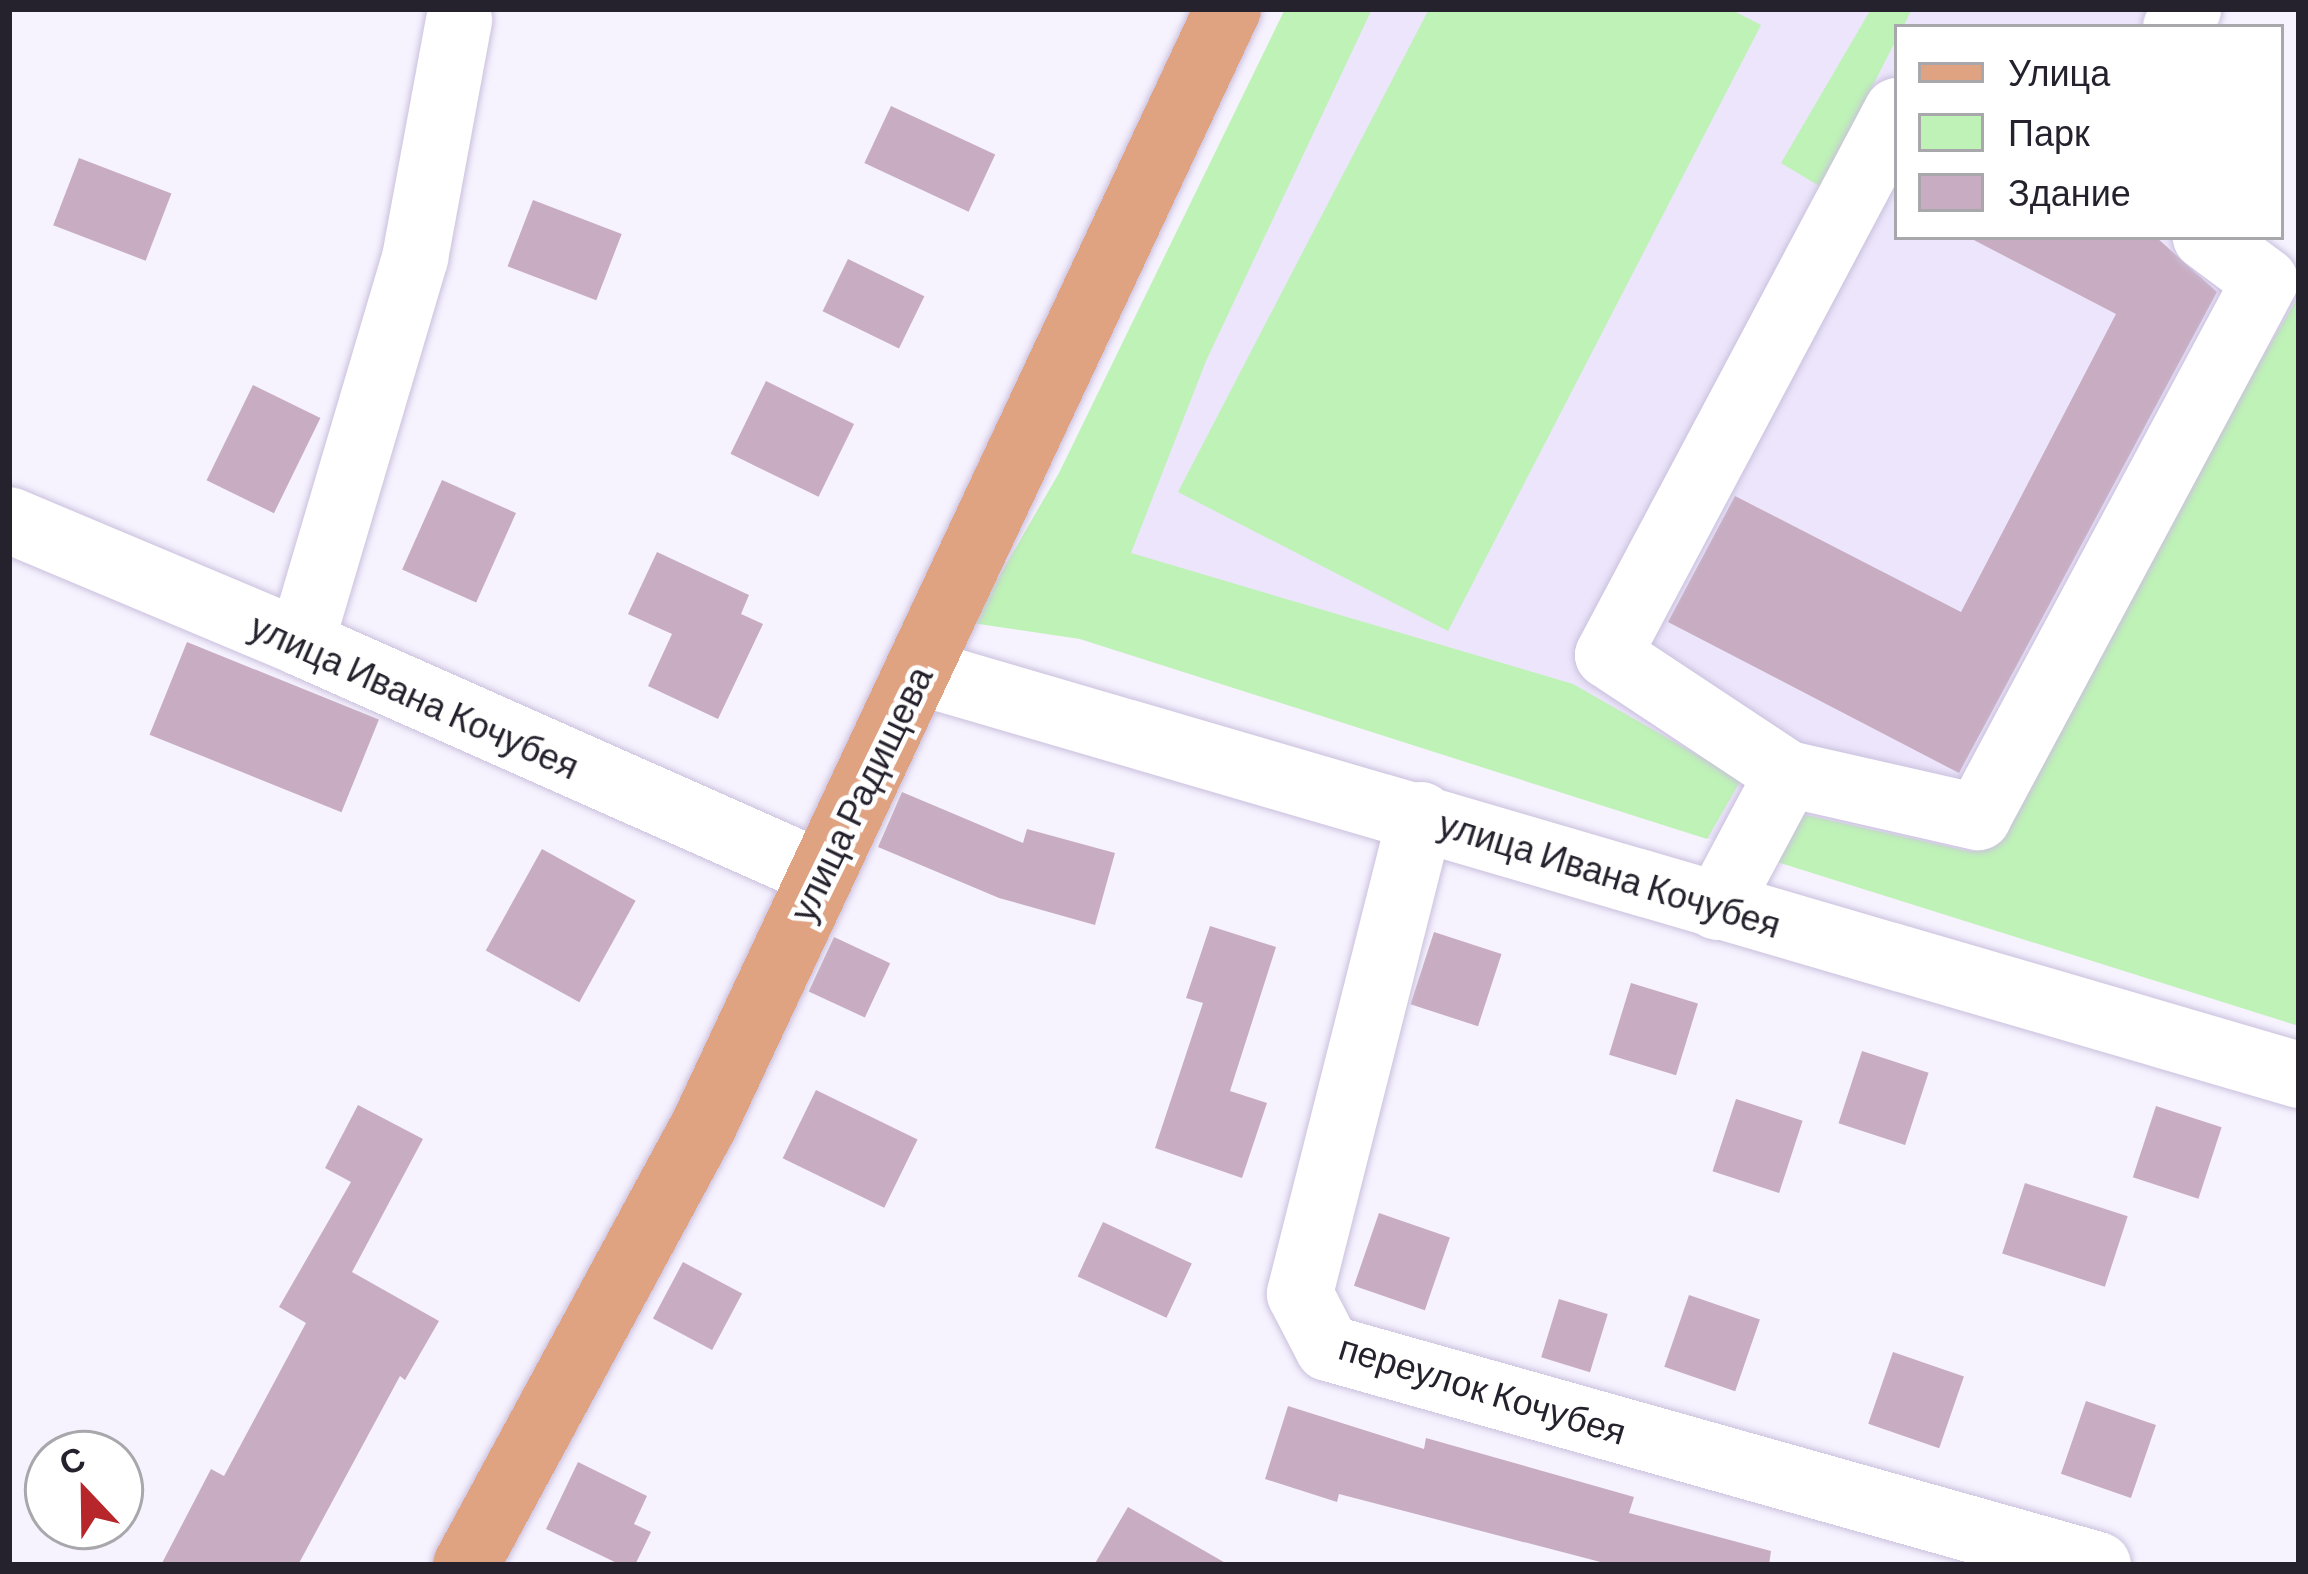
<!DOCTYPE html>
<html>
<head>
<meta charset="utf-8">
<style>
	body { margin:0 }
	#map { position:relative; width:2308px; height:1574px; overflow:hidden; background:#f6f2fe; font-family:Barlow,sans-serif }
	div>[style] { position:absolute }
	.built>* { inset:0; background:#ece5fb }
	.green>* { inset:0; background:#bef2b6 }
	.building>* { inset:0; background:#c8adc2; transform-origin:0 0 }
	.roads { filter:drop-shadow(0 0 3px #cac0dd) drop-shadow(0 0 3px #cac0dd) }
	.minor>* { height:66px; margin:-33px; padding:0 33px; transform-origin:33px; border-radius:33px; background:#fff }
	.major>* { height:66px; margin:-33px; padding:0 33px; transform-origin:33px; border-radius:33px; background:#dfa382 }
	span { translate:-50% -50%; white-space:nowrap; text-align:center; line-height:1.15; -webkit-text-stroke:10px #fff; paint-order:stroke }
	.street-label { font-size:36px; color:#25222d }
	.frame { position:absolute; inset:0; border:12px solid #25222d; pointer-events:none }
	.legend { position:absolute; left:1894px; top:24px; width:390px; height:216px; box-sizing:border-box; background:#fff; border:3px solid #a8a7ab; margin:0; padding:15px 21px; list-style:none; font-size:36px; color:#25222d }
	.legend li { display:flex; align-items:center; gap:24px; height:60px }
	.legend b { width:60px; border:3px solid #a8a7ab }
	.north { position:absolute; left:24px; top:1430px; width:120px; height:120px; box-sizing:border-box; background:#fff; border:3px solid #a8a7ab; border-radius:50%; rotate:338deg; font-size:33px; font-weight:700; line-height:48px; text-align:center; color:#25222d }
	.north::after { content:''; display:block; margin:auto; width:42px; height:54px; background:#b6262a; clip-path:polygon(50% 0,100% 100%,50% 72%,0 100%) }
</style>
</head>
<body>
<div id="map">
	<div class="built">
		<div style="clip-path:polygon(1313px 9px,2203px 9px,2205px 27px,1897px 27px,1897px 237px,2236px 237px,2299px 296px,2299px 1026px,1080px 639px)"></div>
	</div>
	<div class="green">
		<div style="clip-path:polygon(1285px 9px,1372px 9px,1206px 361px,1131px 553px,1573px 684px,1741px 780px,1707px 839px,1080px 639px,972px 623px,1059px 473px)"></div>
		<div style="clip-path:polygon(1429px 9px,1730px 9px,1761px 25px,1448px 631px,1178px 492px)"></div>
		<div style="clip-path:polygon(1871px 9px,1912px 9px,1903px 27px,1897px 27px,1897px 38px,1821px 187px,1781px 163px)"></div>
		<div style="clip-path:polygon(2299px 295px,2299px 1026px,1768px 859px,1797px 813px,1973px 852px)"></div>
	</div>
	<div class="building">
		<div style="left:891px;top:106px;width:115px;height:63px;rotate:25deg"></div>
		<div style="left:79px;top:158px;width:99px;height:72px;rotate:21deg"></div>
		<div style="left:533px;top:200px;width:95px;height:71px;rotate:21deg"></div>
		<div style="clip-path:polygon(1968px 237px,2156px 237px,2217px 292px,1959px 773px,1668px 622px,1735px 496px,1961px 612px,2116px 314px)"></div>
		<div style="left:848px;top:259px;width:85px;height:58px;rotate:26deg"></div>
		<div style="left:766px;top:381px;width:98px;height:81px;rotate:26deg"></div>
		<div style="left:253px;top:385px;width:75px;height:106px;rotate:26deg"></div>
		<div style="left:442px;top:480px;width:81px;height:98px;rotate:24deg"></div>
		<div style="clip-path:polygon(657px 552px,749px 595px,741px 614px,763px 624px,718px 719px,648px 686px,672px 634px,628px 614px)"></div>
		<div style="left:187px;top:642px;width:207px;height:100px;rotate:22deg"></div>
		<div style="clip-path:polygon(902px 792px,1023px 843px,1027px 829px,1115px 853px,1095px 925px,999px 898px,878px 847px)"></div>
		<div style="left:542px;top:849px;width:107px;height:116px;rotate:29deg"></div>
		<div style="clip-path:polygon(1210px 926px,1276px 947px,1230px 1091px,1267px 1103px,1242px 1178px,1155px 1148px,1203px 1003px,1186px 998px)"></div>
		<div style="left:1434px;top:932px;width:71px;height:76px;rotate:18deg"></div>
		<div style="left:834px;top:937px;width:62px;height:60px;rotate:25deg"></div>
		<div style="left:1631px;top:983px;width:70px;height:75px;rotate:17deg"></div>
		<div style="left:1862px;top:1051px;width:70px;height:76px;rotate:18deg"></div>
		<div style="left:816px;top:1090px;width:113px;height:76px;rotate:26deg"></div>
		<div style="left:1736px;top:1099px;width:70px;height:76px;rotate:18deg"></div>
		<div style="clip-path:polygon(358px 1105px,423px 1139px,352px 1272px,439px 1321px,405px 1380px,400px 1376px,298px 1565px,161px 1565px,211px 1469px,224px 1476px,306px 1323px,279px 1307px,351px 1182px,325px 1168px)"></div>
		<div style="left:2156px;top:1106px;width:69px;height:75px;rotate:18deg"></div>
		<div style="left:2025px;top:1183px;width:108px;height:74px;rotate:18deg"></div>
		<div style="left:1379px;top:1213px;width:75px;height:77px;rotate:19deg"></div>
		<div style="left:1103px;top:1222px;width:98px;height:60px;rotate:25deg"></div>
		<div style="left:683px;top:1262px;width:67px;height:64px;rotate:28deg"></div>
		<div style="left:1689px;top:1295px;width:75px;height:76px;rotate:19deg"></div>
		<div style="left:1559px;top:1299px;width:51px;height:61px;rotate:17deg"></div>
		<div style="left:1893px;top:1352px;width:75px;height:76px;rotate:19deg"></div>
		<div style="left:2086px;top:1401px;width:74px;height:77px;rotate:19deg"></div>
		<div style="clip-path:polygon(1288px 1406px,1424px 1449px,1426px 1438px,1634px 1497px,1629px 1513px,1771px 1551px,1769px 1565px,1612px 1565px,1339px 1494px,1337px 1502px,1265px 1479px)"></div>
		<div style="clip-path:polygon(578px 1462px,647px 1496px,634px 1524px,651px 1532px,635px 1565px,621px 1565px,546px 1529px)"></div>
		<div style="clip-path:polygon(1128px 1507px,1229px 1565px,1094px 1565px)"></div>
	</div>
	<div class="roads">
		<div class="minor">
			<div style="left:2176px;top:27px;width:22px;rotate:-56deg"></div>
			<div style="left:1897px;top:111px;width:616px;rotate:117.98deg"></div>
			<div style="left:1608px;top:655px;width:216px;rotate:33.5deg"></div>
			<div style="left:1788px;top:774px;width:195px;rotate:12.8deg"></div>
			<div style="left:1978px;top:817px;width:608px;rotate:-61.83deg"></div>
			<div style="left:2265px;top:281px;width:74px;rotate:-143.3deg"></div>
			<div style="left:9px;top:520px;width:317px;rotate:22.8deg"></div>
			<div style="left:301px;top:643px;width:567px;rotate:23.94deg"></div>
			<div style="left:301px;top:643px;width:402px;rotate:-73.5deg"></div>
			<div style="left:415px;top:258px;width:242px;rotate:-79.5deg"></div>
			<div style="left:920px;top:672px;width:1437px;rotate:16.29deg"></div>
			<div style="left:1421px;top:815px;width:494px;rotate:104.2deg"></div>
			<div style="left:1300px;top:1294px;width:61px;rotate:62.6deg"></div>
			<div style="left:1328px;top:1348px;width:800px;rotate:15.74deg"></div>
			<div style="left:1717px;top:907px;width:151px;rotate:-61.9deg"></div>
		</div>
		<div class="major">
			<div style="left:466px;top:1565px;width:500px;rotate:-61.59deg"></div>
			<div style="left:704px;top:1125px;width:1233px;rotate:-64.85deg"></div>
		</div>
	</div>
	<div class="street-label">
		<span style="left:415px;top:695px;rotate:24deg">улица Ивана Кочубея</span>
		<span style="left:860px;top:793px;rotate:-64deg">улица Радищева</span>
		<span style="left:1610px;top:873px;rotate:17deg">улица Ивана Кочубея</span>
		<span style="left:1483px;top:1388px;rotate:17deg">переулок Кочубея</span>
	</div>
	<div class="frame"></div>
	<ul class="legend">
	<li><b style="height:15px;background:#dfa382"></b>Улица</li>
	<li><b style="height:33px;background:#bef2b6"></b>Парк</li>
	<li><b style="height:33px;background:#c8adc2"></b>Здание</li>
	</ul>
	<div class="north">С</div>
</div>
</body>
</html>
